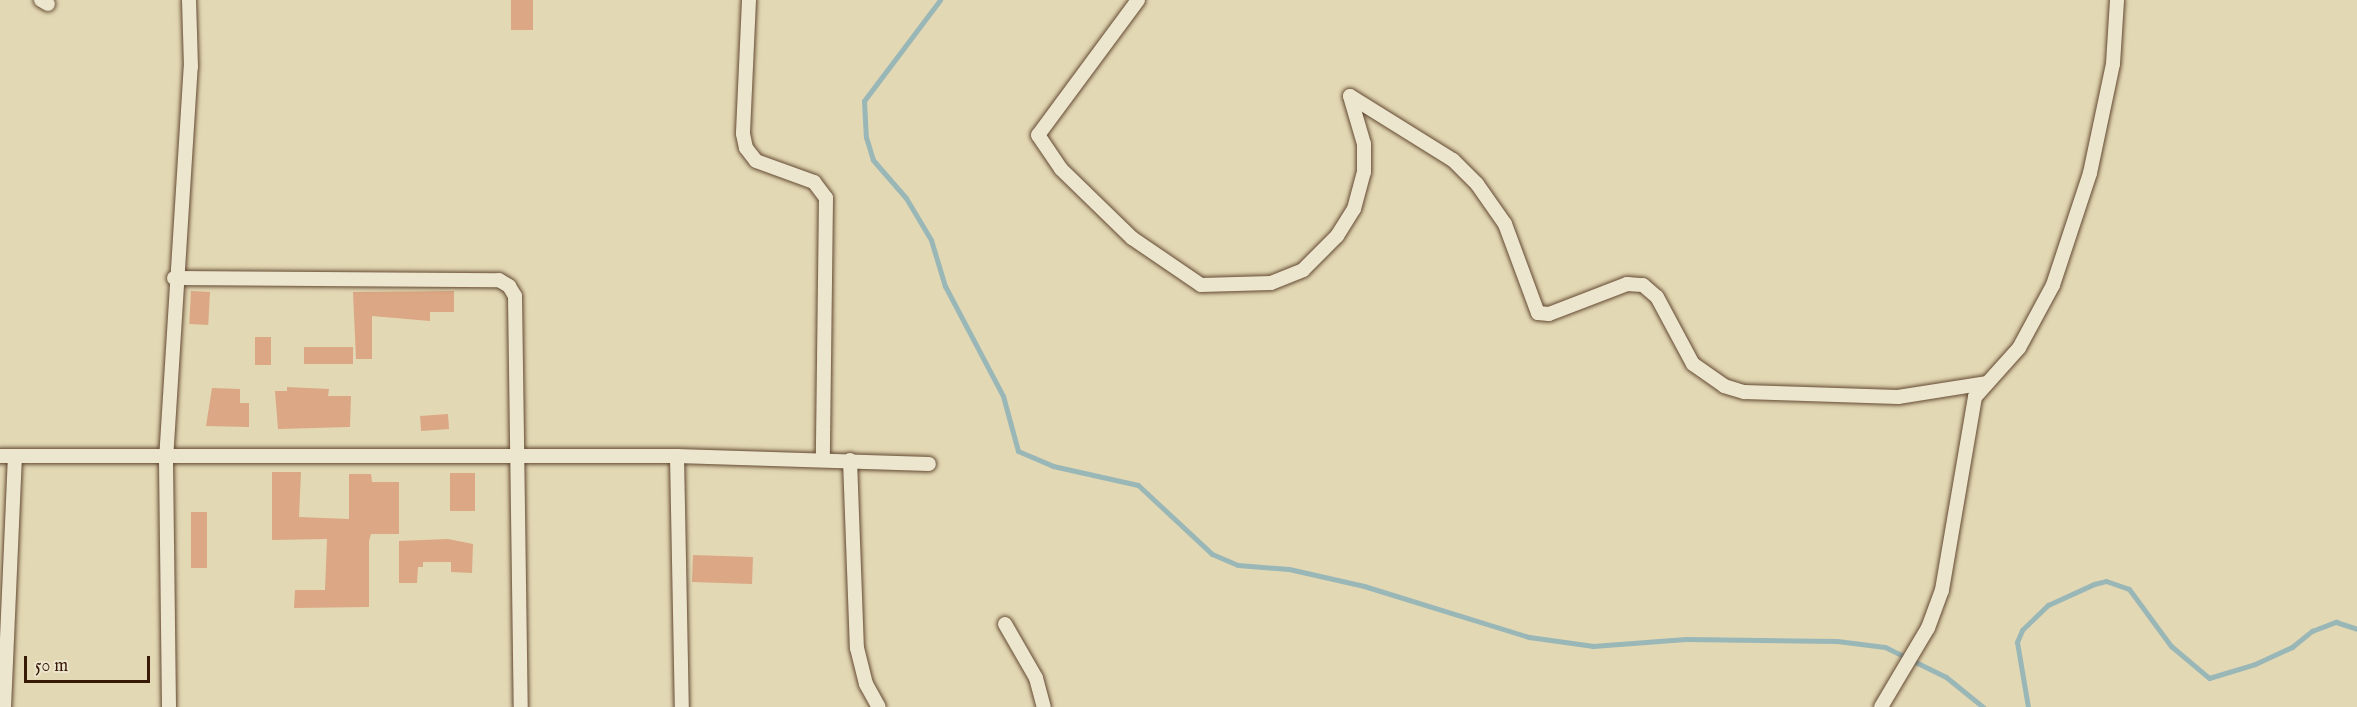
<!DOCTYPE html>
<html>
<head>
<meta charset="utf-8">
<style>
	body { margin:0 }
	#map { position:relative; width:2357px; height:707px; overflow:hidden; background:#e3d8b4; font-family:"IM FELL English",serif }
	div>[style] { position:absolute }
	.stream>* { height:5px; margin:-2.5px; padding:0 2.5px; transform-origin:2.5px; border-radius:2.5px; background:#9ab7b8 }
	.building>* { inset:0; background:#dba784; transform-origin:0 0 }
	.roads { filter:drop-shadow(0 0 2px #634932) drop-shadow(0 0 2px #634932) }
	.minor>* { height:14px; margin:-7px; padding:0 7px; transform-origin:7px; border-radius:7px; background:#ede6ce }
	span { translate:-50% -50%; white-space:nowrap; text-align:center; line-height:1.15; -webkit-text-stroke:4.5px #ede6ce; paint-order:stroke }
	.scale { position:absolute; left:24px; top:656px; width:126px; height:27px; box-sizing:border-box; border:3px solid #381906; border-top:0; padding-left:8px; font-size:18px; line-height:21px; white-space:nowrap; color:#381906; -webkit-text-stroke:4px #ede6ce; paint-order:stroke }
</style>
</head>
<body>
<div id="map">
	<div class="stream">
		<div style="left:940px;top:0;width:126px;rotate:127deg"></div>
		<div style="left:864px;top:101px;width:36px;rotate:87deg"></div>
		<div style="left:866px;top:137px;width:24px;rotate:73deg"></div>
		<div style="left:873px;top:160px;width:50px;rotate:49deg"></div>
		<div style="left:906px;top:198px;width:49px;rotate:59.2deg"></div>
		<div style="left:931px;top:240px;width:48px;rotate:73.1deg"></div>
		<div style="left:945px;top:286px;width:124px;rotate:62.2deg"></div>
		<div style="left:1003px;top:396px;width:57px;rotate:74.7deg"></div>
		<div style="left:1018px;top:451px;width:38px;rotate:23deg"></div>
		<div style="left:1053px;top:466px;width:87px;rotate:12.6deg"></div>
		<div style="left:1138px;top:485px;width:101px;rotate:43deg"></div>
		<div style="left:1212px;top:554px;width:28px;rotate:23deg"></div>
		<div style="left:1238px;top:565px;width:51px;rotate:4.5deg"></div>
		<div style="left:1289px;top:569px;width:77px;rotate:12.8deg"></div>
		<div style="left:1364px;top:586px;width:173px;rotate:17.2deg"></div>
		<div style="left:1529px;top:637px;width:65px;rotate:8deg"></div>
		<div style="left:1593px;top:646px;width:93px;rotate:-4.3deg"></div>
		<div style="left:1686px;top:639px;width:151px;rotate:0.8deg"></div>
		<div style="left:1837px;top:641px;width:48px;rotate:7.1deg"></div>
		<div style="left:1885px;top:647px;width:68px;rotate:26.2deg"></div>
		<div style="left:1946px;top:677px;width:48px;rotate:39deg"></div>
		<div style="left:2028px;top:707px;width:66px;rotate:-99.6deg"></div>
		<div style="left:2017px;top:642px;width:13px;rotate:-67deg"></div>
		<div style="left:2022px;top:630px;width:36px;rotate:-44deg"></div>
		<div style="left:2048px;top:605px;width:51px;rotate:-24.5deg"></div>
		<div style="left:2094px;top:584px;width:12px;rotate:-14deg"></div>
		<div style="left:2106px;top:581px;width:24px;rotate:19deg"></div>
		<div style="left:2129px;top:589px;width:71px;rotate:53.6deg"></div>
		<div style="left:2171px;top:646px;width:50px;rotate:40.1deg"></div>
		<div style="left:2209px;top:678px;width:48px;rotate:-16.9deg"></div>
		<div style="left:2255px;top:664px;width:41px;rotate:-24.7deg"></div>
		<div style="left:2292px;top:647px;width:26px;rotate:-39deg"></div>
		<div style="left:2312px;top:631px;width:26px;rotate:-21deg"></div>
		<div style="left:2336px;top:622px;width:22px;rotate:18deg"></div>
	</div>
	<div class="building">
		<div style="left:511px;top:0;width:22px;height:30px"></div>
		<div style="left:191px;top:291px;width:19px;height:33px;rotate:3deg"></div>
		<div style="clip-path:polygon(454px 291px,454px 312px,430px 312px,430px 321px,372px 316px,372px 359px,356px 359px,353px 292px)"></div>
		<div style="left:255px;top:337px;width:16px;height:28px"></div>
		<div style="left:353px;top:347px;width:17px;height:49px;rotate:90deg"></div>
		<div style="clip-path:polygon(287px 387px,329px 389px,328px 396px,351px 396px,350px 427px,278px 429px,275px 391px,287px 391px)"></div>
		<div style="clip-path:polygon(212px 388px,240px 389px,240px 403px,249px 403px,249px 427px,206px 426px)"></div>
		<div style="left:448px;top:414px;width:15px;height:28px;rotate:86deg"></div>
		<div style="clip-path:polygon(272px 472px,301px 472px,299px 517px,349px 519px,349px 474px,371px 474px,372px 482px,399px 482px,399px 534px,371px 534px,369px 541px,369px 607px,294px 608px,295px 590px,325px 590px,327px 539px,272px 540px)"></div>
		<div style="left:450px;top:473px;width:25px;height:38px"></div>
		<div style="left:191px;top:512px;width:16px;height:56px"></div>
		<div style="clip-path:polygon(448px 539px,473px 544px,472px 573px,451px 572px,451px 562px,423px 562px,423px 567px,418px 567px,417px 583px,399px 583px,399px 541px)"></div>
		<div style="left:693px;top:555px;width:60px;height:27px;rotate:2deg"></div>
	</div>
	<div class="roads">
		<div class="minor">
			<div style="left:41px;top:0;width:8px;rotate:30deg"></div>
			<div style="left:749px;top:0;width:134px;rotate:92.6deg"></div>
			<div style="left:743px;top:134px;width:14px;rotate:78deg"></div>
			<div style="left:746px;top:148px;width:16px;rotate:52deg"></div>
			<div style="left:756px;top:161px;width:62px;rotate:19.9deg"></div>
			<div style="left:814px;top:182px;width:20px;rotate:53deg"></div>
			<div style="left:826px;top:198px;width:262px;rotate:90.7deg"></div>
			<div style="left:1138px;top:0;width:168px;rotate:126.5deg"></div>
			<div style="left:1038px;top:135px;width:41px;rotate:55.9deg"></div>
			<div style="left:1061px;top:169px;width:99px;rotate:44.2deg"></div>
			<div style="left:1132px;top:238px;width:83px;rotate:34.3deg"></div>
			<div style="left:1201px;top:285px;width:70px;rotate:-1.6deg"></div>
			<div style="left:1271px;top:283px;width:35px;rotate:-22deg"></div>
			<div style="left:1303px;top:270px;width:48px;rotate:-45deg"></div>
			<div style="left:1337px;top:236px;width:32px;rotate:-58deg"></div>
			<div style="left:1354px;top:209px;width:38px;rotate:-75deg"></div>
			<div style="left:1364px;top:172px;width:28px;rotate:-90deg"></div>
			<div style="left:1364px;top:144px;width:50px;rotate:-106.3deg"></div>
			<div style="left:1350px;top:96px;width:121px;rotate:31.9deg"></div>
			<div style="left:1453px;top:160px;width:34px;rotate:45deg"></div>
			<div style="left:1477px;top:184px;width:49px;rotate:55deg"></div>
			<div style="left:1505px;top:224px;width:95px;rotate:69.7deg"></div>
			<div style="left:1538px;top:313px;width:11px;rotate:5deg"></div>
			<div style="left:1549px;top:314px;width:84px;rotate:-21deg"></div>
			<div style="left:1627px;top:284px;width:16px;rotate:4deg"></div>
			<div style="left:1643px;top:285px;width:18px;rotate:41deg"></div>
			<div style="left:1657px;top:297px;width:76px;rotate:61.8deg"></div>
			<div style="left:1693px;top:364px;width:38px;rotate:35deg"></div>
			<div style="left:1724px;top:386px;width:21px;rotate:17deg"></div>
			<div style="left:1744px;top:392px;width:154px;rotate:1.9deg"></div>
			<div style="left:1898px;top:397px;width:89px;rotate:-9deg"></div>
			<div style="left:174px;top:278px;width:325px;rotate:0.4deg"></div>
			<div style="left:499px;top:280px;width:12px;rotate:31deg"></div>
			<div style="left:509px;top:286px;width:12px;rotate:59deg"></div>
			<div style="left:515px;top:296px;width:411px;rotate:89.2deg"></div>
			<div style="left:0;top:456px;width:677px"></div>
			<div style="left:677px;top:456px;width:252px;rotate:1.8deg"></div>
			<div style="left:677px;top:456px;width:251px;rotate:88.9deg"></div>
			<div style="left:850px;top:460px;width:188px;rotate:87.9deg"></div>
			<div style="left:857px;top:648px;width:37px;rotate:76deg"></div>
			<div style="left:866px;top:684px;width:26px;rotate:61deg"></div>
			<div style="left:1005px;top:624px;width:62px;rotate:60.1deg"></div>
			<div style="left:1036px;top:678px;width:30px;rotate:75deg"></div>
			<div style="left:4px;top:707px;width:250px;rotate:-87.5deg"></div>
			<div style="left:169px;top:707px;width:247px;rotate:-90.7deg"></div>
			<div style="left:166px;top:460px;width:394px;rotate:-86.4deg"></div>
			<div style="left:191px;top:67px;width:67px;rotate:-91.7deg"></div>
			<div style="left:1881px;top:707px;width:92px;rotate:-59.3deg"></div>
			<div style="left:1928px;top:628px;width:40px;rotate:-69.8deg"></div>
			<div style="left:1942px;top:590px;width:196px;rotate:-80.3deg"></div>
			<div style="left:1975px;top:397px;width:66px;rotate:-48.1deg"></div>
			<div style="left:2019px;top:348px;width:72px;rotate:-61.6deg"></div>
			<div style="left:2053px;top:285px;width:118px;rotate:-71.7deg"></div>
			<div style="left:2090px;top:173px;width:111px;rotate:-78.1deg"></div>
			<div style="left:2113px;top:64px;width:64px;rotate:-86.4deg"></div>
		</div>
	</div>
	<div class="scale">50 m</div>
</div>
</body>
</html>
